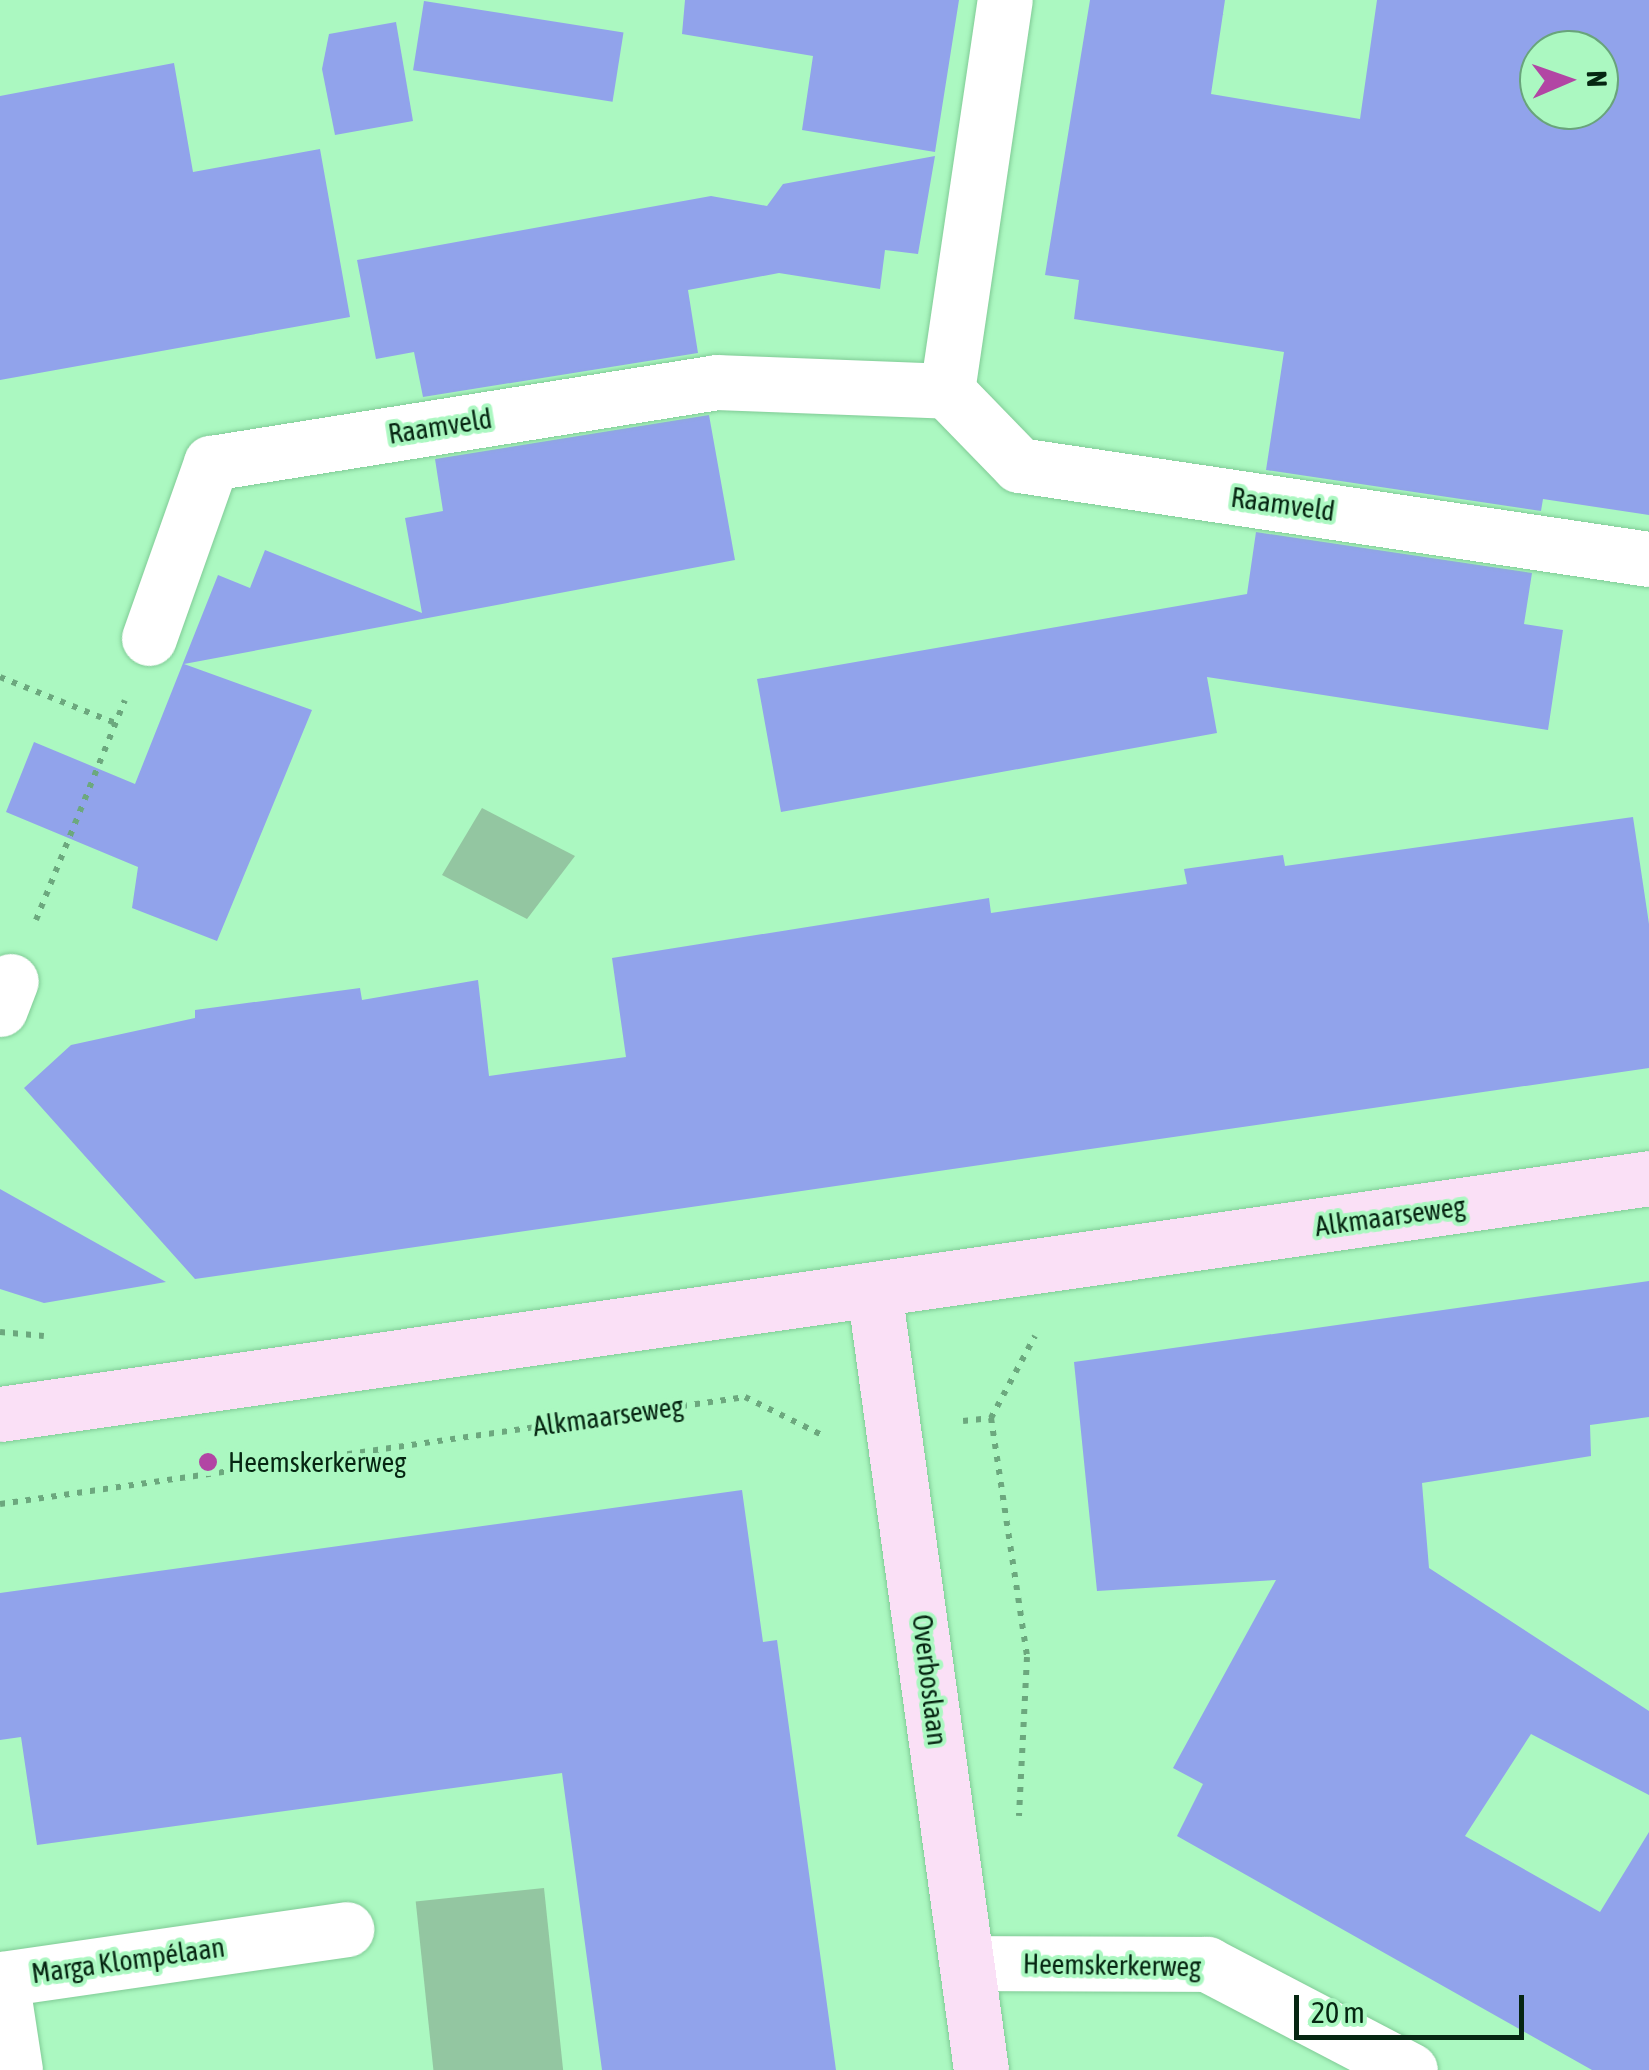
<!DOCTYPE html>
<html>
<head>
<meta charset="utf-8">
<style>
	body { margin:0 }
	#map { position:relative; width:1649px; height:2070px; overflow:hidden; background:#abf8c1; font-family:"Asap Condensed",sans-serif }
	div>[style] { position:absolute }
	.green>* { inset:0; background:#93c6a1; transform-origin:0 0 }
	.building>* { inset:0; background:#91a3eb; transform-origin:0 0 }
	.path>* { height:6px; margin-top:-3px; transform-origin:0; background:repeating-linear-gradient(90deg,#6ca87e 0 5px,transparent 0 13px) }
	.roads { filter:drop-shadow(0 0 2px #80cb96) drop-shadow(0 0 2px #80cb96) }
	.street>* { height:55px; margin:-27.5px; padding:0 27.5px; transform-origin:27.5px; border-radius:27.5px; background:#fff }
	.secondary>* { height:55px; margin:-27.5px; padding:0 27.5px; transform-origin:27.5px; border-radius:27.5px; background:#fae0f6 }
	.dots>* { width:28px; height:28px; translate:-50% -50%; box-sizing:border-box; border:5px solid #abf8c1; border-radius:50% }
	span { translate:-50% -50%; white-space:nowrap; text-align:center; line-height:1.15; -webkit-text-stroke:8px #abf8c1; paint-order:stroke }
	.street-label { font-size:28px; color:#062612 }
	.poi-label { font-size:28px; color:#062612 }
	.left { translate:0 -50%; text-align:left }
	.north { position:absolute; left:1519px; top:30px; width:100px; height:100px; box-sizing:border-box; background:#abf8c1; border:2px solid #69a47b; border-radius:50%; rotate:88deg; font-size:28px; font-weight:700; line-height:40px; text-align:center; color:#062612 }
	.north::after { content:''; display:block; margin:auto; width:35px; height:45px; background:#b245a4; clip-path:polygon(50% 0,100% 100%,50% 72%,0 100%) }
	.scale { position:absolute; left:1294px; top:1995px; width:230px; height:45px; box-sizing:border-box; border:5px solid #062612; border-top:0; padding-left:12px; font-size:30px; line-height:35px; white-space:nowrap; color:#062612; -webkit-text-stroke:8px #abf8c1; paint-order:stroke }
</style>
</head>
<body>
<div id="map">
	<div class="green">
		<div style="clip-path:polygon(482px 808px,575px 856px,527px 919px,442px 875px)"></div>
		<div style="left:544px;top:1888px;width:183px;height:129px;rotate:84deg"></div>
	</div>
	<div class="building">
		<div style="clip-path:polygon(685px 0,959px 0,935px 152px,802px 130px,813px 56px,682px 34px)"></div>
		<div style="clip-path:polygon(evenodd,1090px 0,1225px 0,1211px 94px,1360px 119px,1377px 0,1649px 0,1649px 515px,1543px 499px,1541px 511px,1266px 470px,1284px 352px,1074px 319px,1079px 280px,1045px 275px,1090px 0,1539px 50px,1599px 50px,1599px 110px,1539px 110px,1539px 50px)"></div>
		<div style="left:424px;top:1px;width:202px;height:70px;rotate:9deg"></div>
		<div style="clip-path:polygon(396px 22px,413px 121px,335px 135px,322px 69px,329px 34px)"></div>
		<div style="clip-path:polygon(174px 63px,193px 172px,320px 149px,350px 317px,0 380px,0 96px)"></div>
		<div style="clip-path:polygon(935px 156px,918px 254px,885px 250px,880px 289px,779px 273px,688px 290px,698px 353px,423px 397px,414px 352px,376px 359px,357px 260px,711px 196px,767px 206px,783px 184px)"></div>
		<div style="clip-path:polygon(709px 415px,735px 560px,184px 664px,312px 710px,217px 941px,132px 908px,138px 867px,6px 812px,34px 742px,135px 784px,218px 575px,250px 588px,265px 550px,422px 613px,405px 518px,443px 511px,435px 459px)"></div>
		<div style="clip-path:polygon(1256px 532px,1532px 573px,1524px 624px,1563px 630px,1548px 730px,1207px 677px,1217px 733px,781px 812px,757px 679px,1247px 594px)"></div>
		<div style="clip-path:polygon(1633px 817px,1649px 924px,1649px 1068px,195px 1279px,24px 1088px,71px 1045px,195px 1018px,195px 1010px,360px 988px,362px 1000px,478px 980px,489px 1076px,626px 1057px,612px 958px,989px 898px,991px 913px,1187px 884px,1184px 869px,1283px 855px,1285px 866px)"></div>
		<div style="clip-path:polygon(0 1189px,166px 1282px,44px 1303px,0 1289px)"></div>
		<div style="clip-path:polygon(1649px 1281px,1649px 1417px,1590px 1425px,1591px 1456px,1422px 1483px,1429px 1568px,1649px 1711px,1649px 1795px,1531px 1734px,1465px 1836px,1600px 1912px,1649px 1832px,1649px 2070px,1592px 2070px,1177px 1836px,1203px 1784px,1173px 1768px,1276px 1580px,1097px 1591px,1074px 1362px)"></div>
		<div style="clip-path:polygon(742px 1490px,763px 1642px,777px 1640px,836px 2070px,602px 2070px,562px 1773px,37px 1845px,21px 1737px,0 1740px,0 1593px)"></div>
	</div>
	<div class="path">
		<div style="left:0;top:677px;width:124px;rotate:21.8deg"></div>
		<div style="left:36px;top:920px;width:237px;rotate:-68deg"></div>
		<div style="left:0;top:1332px;width:44px;rotate:5.2deg"></div>
		<div style="left:991px;top:1418px;width:242px;rotate:81.4deg"></div>
		<div style="left:1027px;top:1657px;width:159px;rotate:92.9deg"></div>
		<div style="left:963px;top:1421px;width:28px;rotate:-6deg"></div>
		<div style="left:991px;top:1418px;width:93px;rotate:-61.8deg"></div>
		<div style="left:0;top:1504px;width:753px;rotate:-8.17deg"></div>
		<div style="left:745px;top:1397px;width:90px;rotate:26.3deg"></div>
	</div>
	<div class="roads">
		<div class="street">
			<div style="left:947px;top:391px;width:395px;rotate:-81.6deg"></div>
			<div style="left:149px;top:638px;width:186px;rotate:-70.5deg"></div>
			<div style="left:211px;top:463px;width:512px;rotate:-9.09deg"></div>
			<div style="left:717px;top:382px;width:230px;rotate:2.2deg"></div>
			<div style="left:947px;top:391px;width:103px;rotate:45.8deg"></div>
			<div style="left:1019px;top:465px;width:637px;rotate:8.49deg"></div>
			<div style="left:0;top:1009px;width:30px;rotate:-69deg"></div>
			<div style="left:968px;top:1963px;width:239px;rotate:0.2deg"></div>
			<div style="left:1207px;top:1964px;width:229px;rotate:27.6deg"></div>
			<div style="left:15px;top:2070px;width:92px;rotate:-98.7deg"></div>
			<div style="left:1px;top:1979px;width:349px;rotate:-8.2deg"></div>
		</div>
		<div class="secondary">
			<div style="left:874px;top:1290px;width:787px;rotate:82.19deg"></div>
			<div style="left:0;top:1414px;width:1666px;rotate:-8.14deg"></div>
		</div>
	</div>
	<div class="dots">
		<div style="left:208px;top:1462px;background:#b245a4"></div>
	</div>
	<div class="street-label">
		<span style="left:440px;top:426px;rotate:-9deg">Raamveld</span>
		<span style="left:1283px;top:504px;rotate:8deg">Raamveld</span>
		<span style="left:1390px;top:1216px;rotate:-8deg">Alkmaarseweg</span>
		<span style="left:608px;top:1416px;rotate:-8deg">Alkmaarseweg</span>
		<span style="left:930px;top:1680px;rotate:83deg">Overboslaan</span>
		<span style="left:128px;top:1960px;rotate:-8deg">Marga Klompélaan</span>
		<span style="left:1112px;top:1965px;rotate:1deg">Heemskerkerweg</span>
	</div>
	<div class="poi-label">
		<span class="left" style="left:228px;top:1462px">Heemskerkerweg</span>
	</div>
	<div class="north">N</div>
	<div class="scale">20 m</div>
</div>
</body>
</html>
